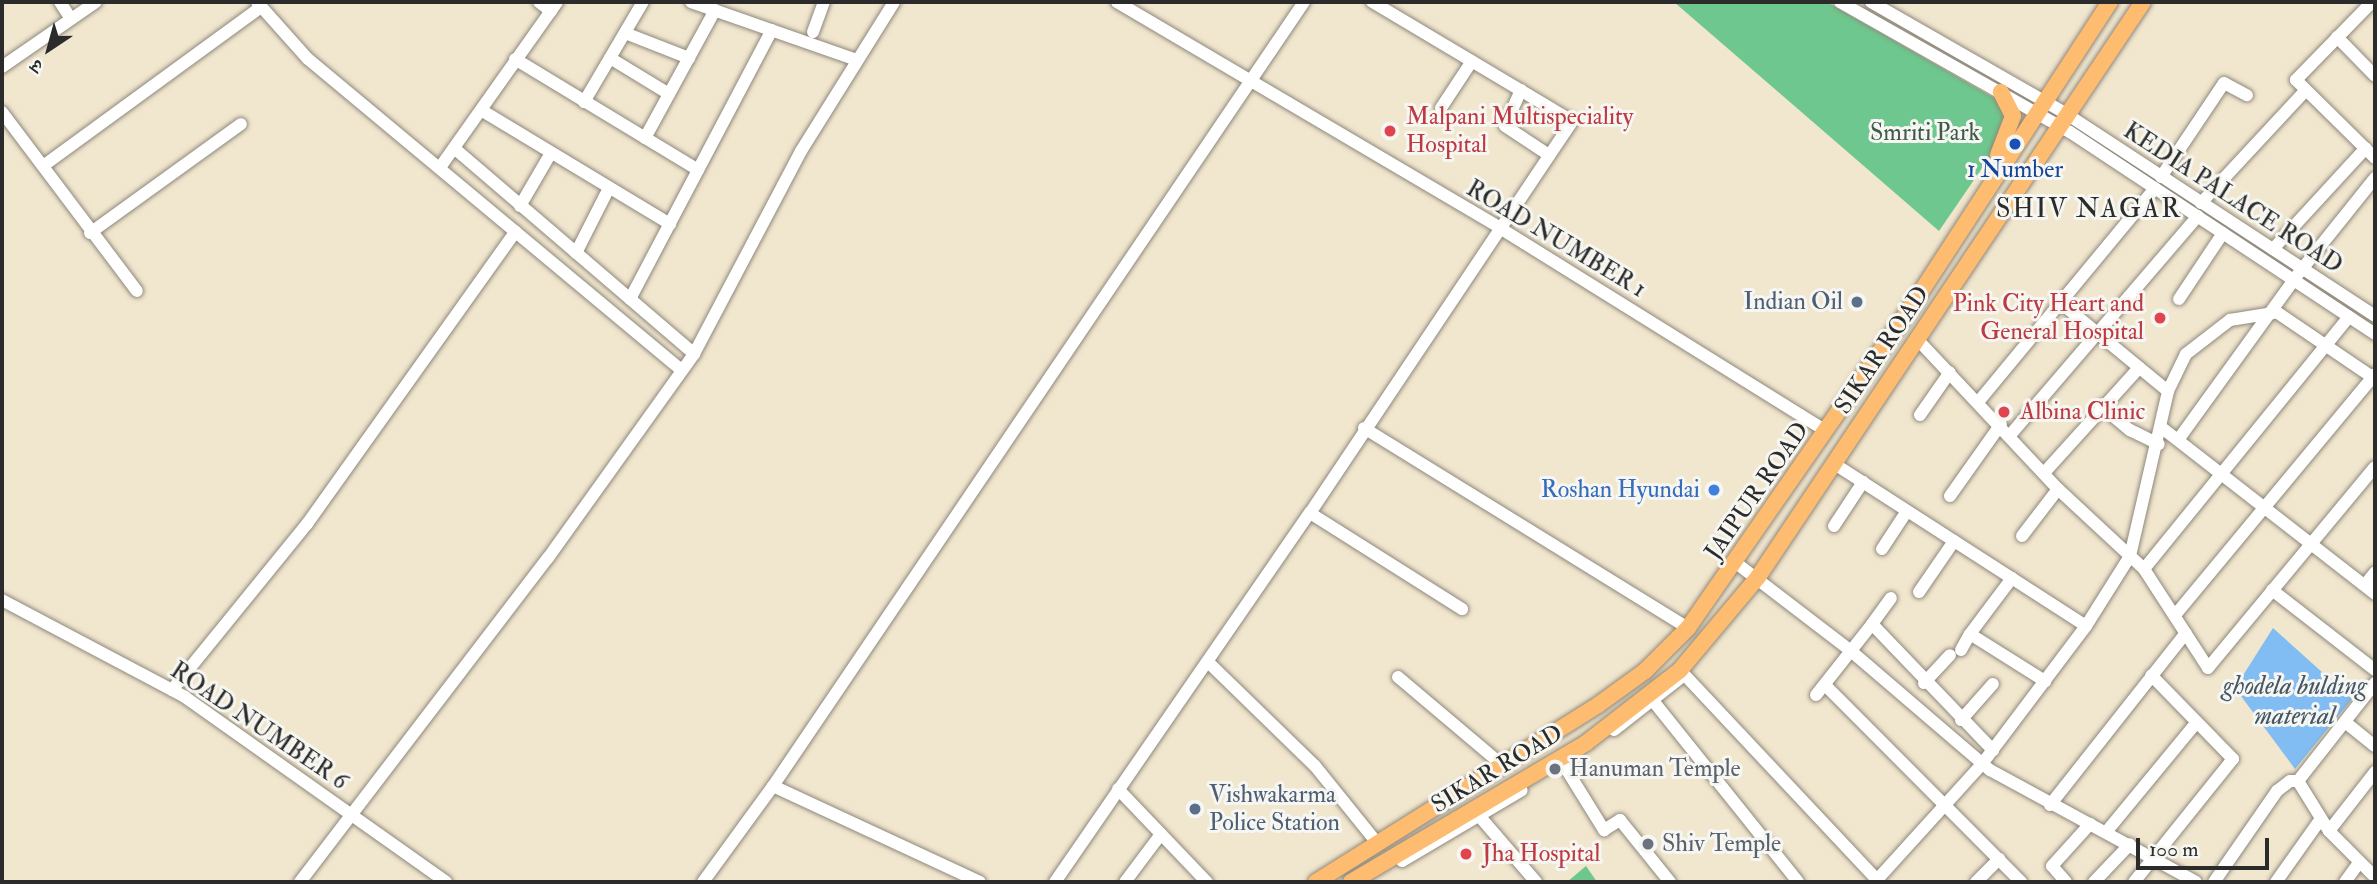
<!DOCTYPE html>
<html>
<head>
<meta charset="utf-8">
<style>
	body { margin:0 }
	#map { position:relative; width:2377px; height:884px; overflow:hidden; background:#f1e6ce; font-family:"IM FELL Double Pica","Noto Serif Devanagari",serif }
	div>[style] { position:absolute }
	.green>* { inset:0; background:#6ec78e }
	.water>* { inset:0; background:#81bdf3 }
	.roads { filter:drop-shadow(0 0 2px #8e887c) drop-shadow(0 0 2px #8e887c) }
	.minor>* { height:12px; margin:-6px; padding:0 6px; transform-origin:6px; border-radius:6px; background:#fff }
	.major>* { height:16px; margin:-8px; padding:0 8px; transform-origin:8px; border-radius:8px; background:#febc70 }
	.dots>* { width:19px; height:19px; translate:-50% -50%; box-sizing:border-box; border:4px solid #f6f6f2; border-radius:50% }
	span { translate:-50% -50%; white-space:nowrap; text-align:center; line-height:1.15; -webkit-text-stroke:6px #f6f6f2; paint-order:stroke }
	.health-label { font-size:24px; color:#be3a42 }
	.left { translate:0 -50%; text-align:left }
	.right { translate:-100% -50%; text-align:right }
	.park-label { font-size:24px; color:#3f5a49 }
	.transit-label { font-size:24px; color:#164399 }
	.street-label { font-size:24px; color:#2b2b2b }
	.service-label { font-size:24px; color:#4e5e75 }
	.shop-label { font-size:24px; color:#366cbe }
	.worship-label { font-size:24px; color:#5b616d }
	.neighbourhood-label { font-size:26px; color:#2b2b2b; letter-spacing:2px }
	.water-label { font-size:26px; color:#455767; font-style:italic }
	.frame { position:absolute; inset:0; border:4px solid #2b2b2b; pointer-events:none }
	.north { position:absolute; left:14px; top:14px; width:70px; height:70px; -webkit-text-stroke:5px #f6f6f2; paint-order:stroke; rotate:216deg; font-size:19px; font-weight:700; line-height:28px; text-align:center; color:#2b2b2b }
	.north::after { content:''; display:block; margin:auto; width:24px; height:32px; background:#2b2b2b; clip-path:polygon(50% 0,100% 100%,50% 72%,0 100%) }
	.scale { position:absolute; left:2136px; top:838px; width:133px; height:32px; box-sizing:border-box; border:4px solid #2b2b2b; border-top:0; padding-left:9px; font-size:21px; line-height:24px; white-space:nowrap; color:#2b2b2b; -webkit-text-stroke:5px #f6f6f2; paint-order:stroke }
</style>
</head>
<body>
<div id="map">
	<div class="green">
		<div style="clip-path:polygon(1674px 2px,1827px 2px,2008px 106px,2004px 136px,1939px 231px)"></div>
		<div style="clip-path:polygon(1586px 866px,1597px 882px,1567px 882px)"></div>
	</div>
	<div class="water">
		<div style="clip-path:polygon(2273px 628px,2352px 699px,2295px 769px,2235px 688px)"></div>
	</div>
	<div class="roads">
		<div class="minor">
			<div style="left:60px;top:2px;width:20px;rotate:57deg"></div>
			<div style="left:257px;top:2px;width:76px;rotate:48.2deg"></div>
			<div style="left:308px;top:59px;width:486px;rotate:39.8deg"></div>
			<div style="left:539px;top:2px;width:15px;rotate:37deg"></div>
			<div style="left:691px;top:2px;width:176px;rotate:19.3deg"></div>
			<div style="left:1117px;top:2px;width:445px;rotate:30.5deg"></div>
			<div style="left:1500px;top:228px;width:384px;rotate:31.9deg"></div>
			<div style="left:1840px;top:2px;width:264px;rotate:29.5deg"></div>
			<div style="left:2070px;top:132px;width:366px;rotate:33.5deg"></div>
			<div style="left:1871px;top:2px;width:227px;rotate:29.8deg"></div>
			<div style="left:2068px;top:115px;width:367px;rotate:33.2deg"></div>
			<div style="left:2372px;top:2px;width:109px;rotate:134.3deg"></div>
			<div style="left:2296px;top:80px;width:111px;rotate:44.6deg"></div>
			<div style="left:813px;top:32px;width:32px;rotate:-70deg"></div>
			<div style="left:625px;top:33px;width:69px;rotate:21.3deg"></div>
			<div style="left:2337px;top:37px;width:54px;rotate:45.7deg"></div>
			<div style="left:610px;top:58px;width:69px;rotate:31.4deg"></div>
			<div style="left:515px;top:59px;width:214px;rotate:31.2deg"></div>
			<div style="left:2px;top:67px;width:114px;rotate:-34.7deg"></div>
			<div style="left:1521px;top:90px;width:39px;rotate:114deg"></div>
			<div style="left:1505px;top:126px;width:53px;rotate:33.4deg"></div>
			<div style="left:584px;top:102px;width:116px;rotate:-59.5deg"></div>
			<div style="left:1441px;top:108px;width:56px;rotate:-56.6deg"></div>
			<div style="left:481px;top:110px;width:221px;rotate:31.1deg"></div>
			<div style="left:2px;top:112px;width:224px;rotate:53deg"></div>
			<div style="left:645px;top:138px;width:146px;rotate:-61.3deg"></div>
			<div style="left:454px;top:148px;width:316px;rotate:40.6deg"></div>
			<div style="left:43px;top:166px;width:270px;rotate:-36.1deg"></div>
			<div style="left:441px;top:166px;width:201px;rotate:-54.7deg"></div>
			<div style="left:2161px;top:177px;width:113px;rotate:-56.2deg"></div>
			<div style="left:2224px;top:83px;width:26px;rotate:28deg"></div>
			<div style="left:2201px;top:203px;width:153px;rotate:-47.1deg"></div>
			<div style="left:520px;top:206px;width:61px;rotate:-59.7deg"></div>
			<div style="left:90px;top:233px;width:186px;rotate:-35.8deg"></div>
			<div style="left:2273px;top:249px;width:137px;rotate:-47.4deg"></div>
			<div style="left:576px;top:253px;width:73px;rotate:-63.1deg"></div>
			<div style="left:630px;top:299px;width:304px;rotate:-62.2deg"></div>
			<div style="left:2179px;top:299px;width:79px;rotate:-56.3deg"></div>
			<div style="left:2062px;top:304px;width:137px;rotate:39.4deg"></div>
			<div style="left:2275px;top:311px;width:121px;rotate:34.2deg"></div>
			<div style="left:1917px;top:339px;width:206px;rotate:46.8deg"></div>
			<div style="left:2058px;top:489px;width:117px;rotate:42.9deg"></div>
			<div style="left:2144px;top:569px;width:118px;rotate:57.1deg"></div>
			<div style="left:2208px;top:668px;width:261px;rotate:-50.3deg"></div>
			<div style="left:1979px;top:401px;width:276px;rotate:-50.4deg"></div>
			<div style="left:2101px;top:406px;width:38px;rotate:40deg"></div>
			<div style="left:2130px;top:430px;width:32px;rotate:26deg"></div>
			<div style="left:1920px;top:415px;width:52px;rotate:-55.1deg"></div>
			<div style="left:1364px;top:428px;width:381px;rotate:31.7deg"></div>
			<div style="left:2162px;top:428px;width:270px;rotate:37.9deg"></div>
			<div style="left:2011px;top:434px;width:287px;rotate:-49.4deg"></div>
			<div style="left:2178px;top:440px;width:211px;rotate:-54.1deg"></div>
			<div style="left:2302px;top:269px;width:117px;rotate:-51.3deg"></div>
			<div style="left:1833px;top:463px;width:301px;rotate:32.8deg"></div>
			<div style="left:2044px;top:473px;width:142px;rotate:-47.9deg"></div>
			<div style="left:1950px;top:496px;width:88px;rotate:-54.7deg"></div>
			<div style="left:1310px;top:513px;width:180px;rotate:32.3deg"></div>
			<div style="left:1834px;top:526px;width:53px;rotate:-56.6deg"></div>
			<div style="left:2022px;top:536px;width:59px;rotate:-52.5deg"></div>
			<div style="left:1882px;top:549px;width:45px;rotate:-56.7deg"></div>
			<div style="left:1736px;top:563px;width:145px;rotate:37.4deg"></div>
			<div style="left:1851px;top:651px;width:183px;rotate:40.6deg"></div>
			<div style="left:1990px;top:770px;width:234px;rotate:28.5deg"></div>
			<div style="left:2144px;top:569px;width:325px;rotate:-50.9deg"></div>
			<div style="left:2012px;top:578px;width:70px;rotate:126.9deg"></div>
			<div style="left:1970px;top:634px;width:89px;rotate:32.1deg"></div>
			<div style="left:2365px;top:585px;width:16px;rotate:-52deg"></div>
			<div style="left:2272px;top:590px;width:130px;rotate:37.8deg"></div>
			<div style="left:1919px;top:592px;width:62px;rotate:-55.5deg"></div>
			<div style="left:2px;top:600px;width:207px;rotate:27.9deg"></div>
			<div style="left:185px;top:697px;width:320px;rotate:35.3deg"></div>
			<div style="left:2176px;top:614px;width:312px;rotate:-50.3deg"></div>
			<div style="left:1872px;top:624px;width:32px;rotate:-54deg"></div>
			<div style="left:1961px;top:650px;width:18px;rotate:-61deg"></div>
			<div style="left:1208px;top:662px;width:149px;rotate:44.2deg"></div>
			<div style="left:1315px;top:766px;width:100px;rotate:51.1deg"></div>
			<div style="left:1680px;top:670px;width:291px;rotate:46.8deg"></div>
			<div style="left:1398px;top:677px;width:136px;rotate:40.2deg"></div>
			<div style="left:1924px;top:683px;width:38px;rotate:-47deg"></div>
			<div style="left:1825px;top:685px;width:278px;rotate:45.1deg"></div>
			<div style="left:172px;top:690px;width:214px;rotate:-50.9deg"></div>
			<div style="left:307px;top:524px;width:359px;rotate:-54.5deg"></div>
			<div style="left:1816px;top:695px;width:90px;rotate:-51.7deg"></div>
			<div style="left:1872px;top:624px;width:175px;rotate:46.2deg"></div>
			<div style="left:1650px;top:697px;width:237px;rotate:51.3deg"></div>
			<div style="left:1961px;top:720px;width:48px;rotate:-48.4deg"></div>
			<div style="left:2345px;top:722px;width:38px;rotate:39deg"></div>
			<div style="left:1614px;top:730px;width:83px;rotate:-38.1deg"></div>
			<div style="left:1560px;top:759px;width:84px;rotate:58.2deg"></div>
			<div style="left:1604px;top:830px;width:19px;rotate:-32deg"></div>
			<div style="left:1620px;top:820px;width:80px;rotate:51.1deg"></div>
			<div style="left:2298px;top:781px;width:59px;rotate:58.2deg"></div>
			<div style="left:2329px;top:831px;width:65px;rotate:45deg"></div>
			<div style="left:773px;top:786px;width:228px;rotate:24.9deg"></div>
			<div style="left:1118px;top:789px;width:129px;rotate:46.3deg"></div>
			<div style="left:2050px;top:805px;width:219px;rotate:-51.7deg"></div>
			<div style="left:1475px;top:811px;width:94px;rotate:49.3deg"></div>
			<div style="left:2107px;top:831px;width:141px;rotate:-50.5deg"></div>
			<div style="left:2329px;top:831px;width:75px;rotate:-52.1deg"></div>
			<div style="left:1402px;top:861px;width:139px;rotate:-30.6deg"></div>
			<div style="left:300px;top:882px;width:408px;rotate:-52.6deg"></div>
			<div style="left:548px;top:558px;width:251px;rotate:-54.4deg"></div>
			<div style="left:694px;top:354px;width:229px;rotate:-62.2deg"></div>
			<div style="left:801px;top:151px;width:176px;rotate:-58deg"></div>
			<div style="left:703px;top:882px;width:119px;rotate:-53.9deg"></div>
			<div style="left:773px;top:786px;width:947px;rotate:-55.89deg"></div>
			<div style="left:1055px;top:882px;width:449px;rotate:-55.4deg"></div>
			<div style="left:1310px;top:513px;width:471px;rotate:-56.2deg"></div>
			<div style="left:1572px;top:121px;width:233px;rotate:-149.2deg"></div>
			<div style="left:1125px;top:882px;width:60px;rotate:-53.1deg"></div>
			<div style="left:1875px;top:882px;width:159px;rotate:-47.8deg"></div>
			<div style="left:1982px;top:764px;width:173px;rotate:-53deg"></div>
			<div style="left:2086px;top:626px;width:83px;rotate:-57.8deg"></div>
			<div style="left:2130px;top:556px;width:169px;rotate:-77deg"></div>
			<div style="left:2168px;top:391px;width:41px;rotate:-64.1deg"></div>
			<div style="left:2186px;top:354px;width:56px;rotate:-37.7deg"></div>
			<div style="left:2230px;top:320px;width:44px;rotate:-9.2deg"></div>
			<div style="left:1976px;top:882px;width:33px;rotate:-45deg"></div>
			<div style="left:2066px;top:882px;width:21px;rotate:-131deg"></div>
			<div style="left:2052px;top:866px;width:57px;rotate:-47.9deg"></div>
			<div style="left:2094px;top:882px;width:52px;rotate:-46.5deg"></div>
			<div style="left:2134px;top:882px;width:158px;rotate:-51.2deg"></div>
			<div style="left:2233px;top:759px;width:117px;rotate:-134.3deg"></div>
			<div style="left:2214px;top:882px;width:111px;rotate:-55.3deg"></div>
			<div style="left:2277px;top:791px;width:16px;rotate:-38deg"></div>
			<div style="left:2290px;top:781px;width:8px"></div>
			<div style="left:2298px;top:781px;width:125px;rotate:-51.8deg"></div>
			<div style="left:2276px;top:882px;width:76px;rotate:-54.6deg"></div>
			<div style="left:2345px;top:882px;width:24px;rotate:-54deg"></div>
		</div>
		<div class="major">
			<div style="left:1998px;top:155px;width:42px;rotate:-69deg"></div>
			<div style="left:2013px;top:116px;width:27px;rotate:-117deg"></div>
			<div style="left:1316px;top:882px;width:333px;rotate:-32.1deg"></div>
			<div style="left:1598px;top:705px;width:58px;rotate:-35.9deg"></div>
			<div style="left:1645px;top:671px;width:61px;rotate:-45deg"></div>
			<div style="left:1688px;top:628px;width:398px;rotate:-55.2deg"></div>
			<div style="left:1915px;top:301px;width:357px;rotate:-56.9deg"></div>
			<div style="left:1351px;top:882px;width:273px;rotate:-30.6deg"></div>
			<div style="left:1586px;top:743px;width:119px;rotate:-37.8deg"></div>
			<div style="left:1680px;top:670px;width:121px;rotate:-50deg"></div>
			<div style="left:1758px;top:577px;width:692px;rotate:-56.2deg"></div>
		</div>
	</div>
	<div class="dots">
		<div style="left:1390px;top:131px;background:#e0444e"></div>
		<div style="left:2015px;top:144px;background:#1a4fb4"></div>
		<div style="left:1857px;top:302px;background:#5c6f8a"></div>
		<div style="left:2160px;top:318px;background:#e0444e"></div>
		<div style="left:2004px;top:412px;background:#e0444e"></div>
		<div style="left:1714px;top:490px;background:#3f7fe0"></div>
		<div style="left:1555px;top:769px;background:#6b7280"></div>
		<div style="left:1195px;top:809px;background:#5c6f8a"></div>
		<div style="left:1648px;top:844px;background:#6b7280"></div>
		<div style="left:1466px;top:854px;background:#e0444e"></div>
	</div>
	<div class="health-label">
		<span class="left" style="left:1406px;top:131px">Malpani Multispeciality<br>Hospital</span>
		<span class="right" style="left:2144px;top:318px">Pink City Heart and<br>General Hospital</span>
		<span class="left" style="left:2020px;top:412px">Albina Clinic</span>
		<span class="left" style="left:1482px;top:854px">Jha Hospital</span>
	</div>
	<div class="park-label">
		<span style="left:1925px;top:133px">Smriti Park</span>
	</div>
	<div class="transit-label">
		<span style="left:2015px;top:170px">1 Number</span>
	</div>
	<div class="street-label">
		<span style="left:2233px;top:198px;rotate:33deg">KEDIA PALACE ROAD</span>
		<span style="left:1556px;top:239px;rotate:31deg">ROAD NUMBER 1</span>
		<span style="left:1882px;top:350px;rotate:-56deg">SIKAR ROAD</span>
		<span style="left:1757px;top:491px;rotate:-55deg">JAIPUR ROAD</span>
		<span style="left:259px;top:726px;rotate:34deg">ROAD NUMBER 6</span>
		<span style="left:1497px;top:769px;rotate:-31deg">SIKAR ROAD</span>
	</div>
	<div class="service-label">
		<span class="right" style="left:1843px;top:302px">Indian Oil</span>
		<span class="left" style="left:1209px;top:809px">Vishwakarma<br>Police Station</span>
	</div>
	<div class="shop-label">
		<span class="right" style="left:1700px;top:490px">Roshan Hyundai</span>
	</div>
	<div class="worship-label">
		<span class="left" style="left:1569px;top:769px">Hanuman Temple</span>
		<span class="left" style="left:1662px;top:844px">Shiv Temple</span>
	</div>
	<div class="neighbourhood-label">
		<span style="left:2089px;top:210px">SHIV NAGAR</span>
	</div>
	<div class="water-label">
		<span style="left:2295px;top:702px">ghodela bulding<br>material</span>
	</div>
	<div class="frame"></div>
	<div class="north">उ</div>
	<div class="scale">100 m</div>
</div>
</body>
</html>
